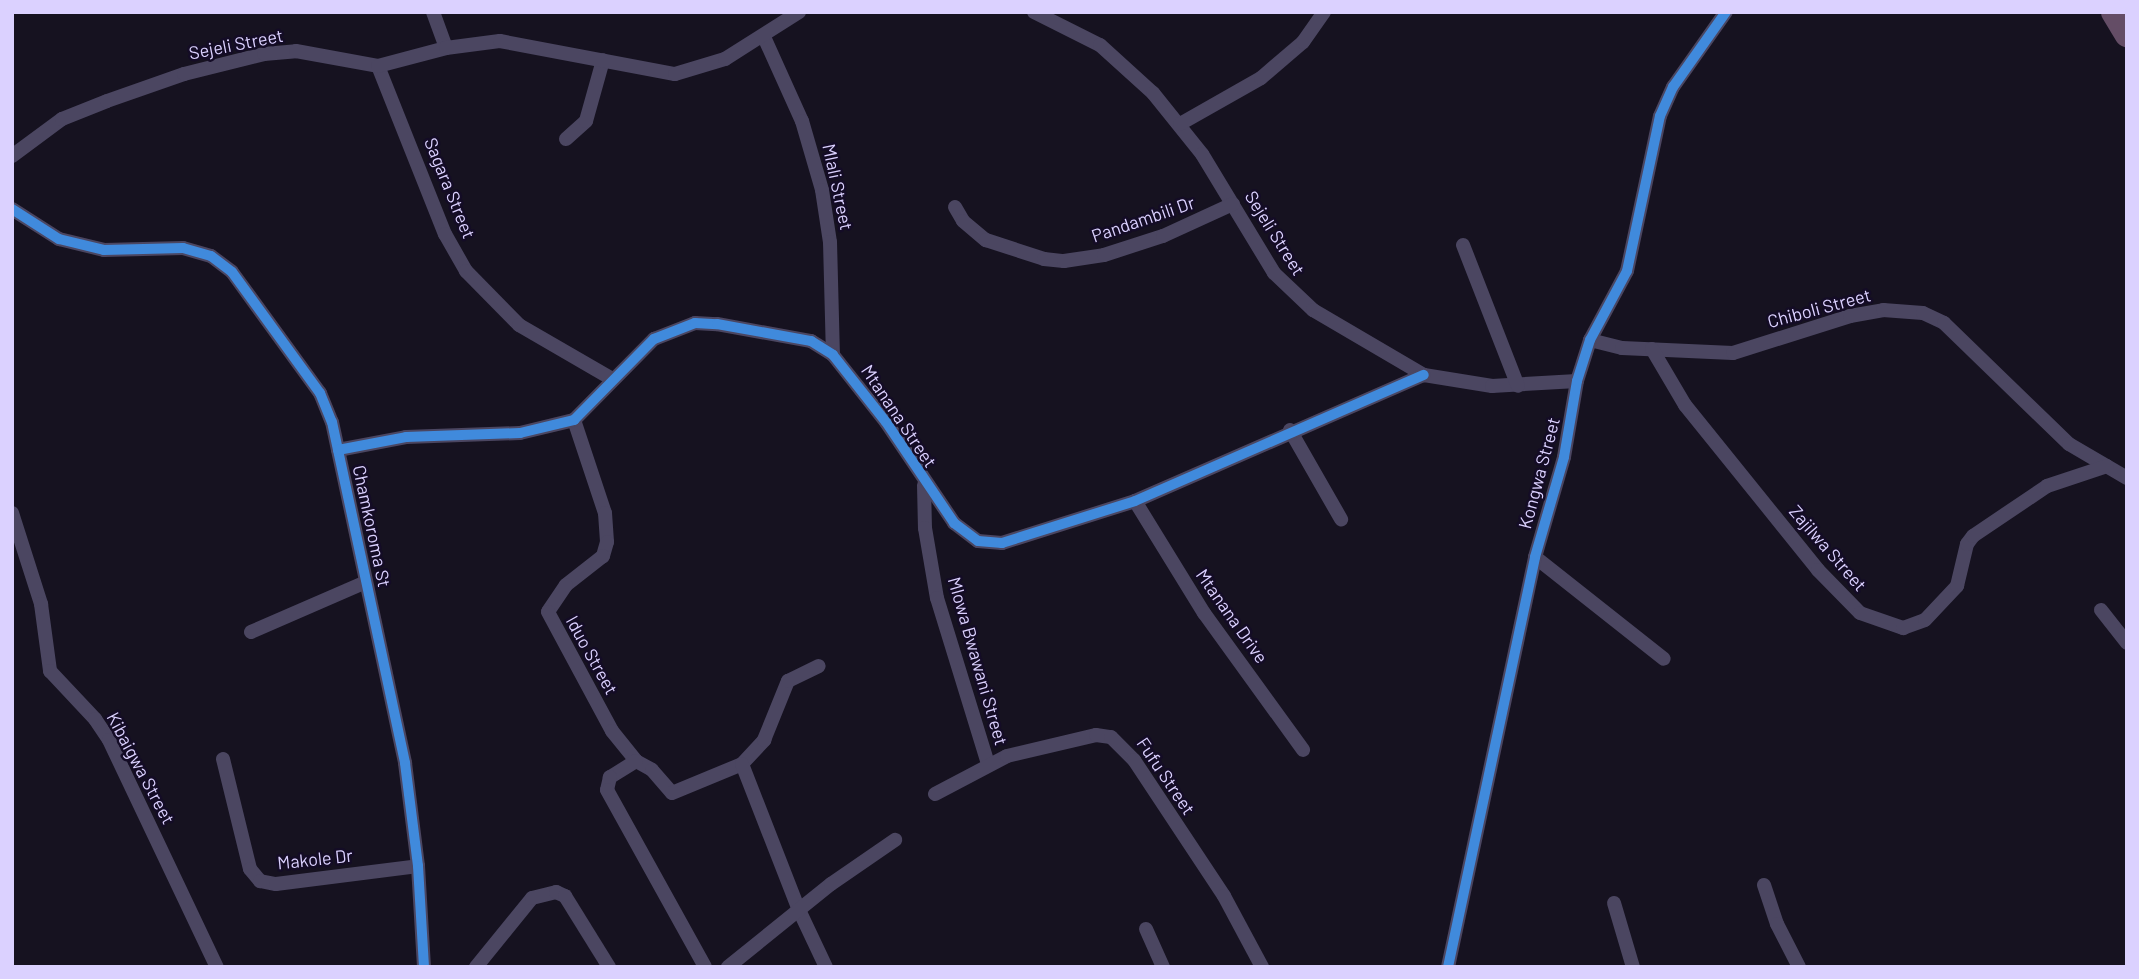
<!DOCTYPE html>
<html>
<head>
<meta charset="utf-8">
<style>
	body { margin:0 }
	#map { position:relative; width:2139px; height:979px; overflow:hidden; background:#161220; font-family:Barlow,sans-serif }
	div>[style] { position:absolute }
	.street>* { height:14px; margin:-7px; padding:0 7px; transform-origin:7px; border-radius:7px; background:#4b4661 }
	.highway>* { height:26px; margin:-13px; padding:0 13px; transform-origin:13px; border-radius:13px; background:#644d66 }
	.cycleway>* { height:10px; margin:-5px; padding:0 5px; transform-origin:5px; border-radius:5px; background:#408adc }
	span { translate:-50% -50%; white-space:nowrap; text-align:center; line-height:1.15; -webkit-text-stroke:5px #140c26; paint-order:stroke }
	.street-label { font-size:18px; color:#dbd1ff }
	.frame { position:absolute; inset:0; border:14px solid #dbd1ff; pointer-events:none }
</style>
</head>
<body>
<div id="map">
	<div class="street">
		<div style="left:433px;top:12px;width:38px;rotate:70deg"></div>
		<div style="left:1034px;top:12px;width:74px;rotate:26.6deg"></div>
		<div style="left:1100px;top:45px;width:72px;rotate:42.2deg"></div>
		<div style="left:1153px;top:93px;width:78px;rotate:51.2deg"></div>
		<div style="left:1202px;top:154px;width:139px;rotate:58.8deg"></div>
		<div style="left:1274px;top:273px;width:54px;rotate:43.5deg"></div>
		<div style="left:1313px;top:310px;width:129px;rotate:30.4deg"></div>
		<div style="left:1424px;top:375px;width:69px;rotate:9.2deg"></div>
		<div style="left:1492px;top:386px;width:85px;rotate:-3.4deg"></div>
		<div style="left:764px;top:37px;width:92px;rotate:65.7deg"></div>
		<div style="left:802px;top:121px;width:72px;rotate:73.8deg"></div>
		<div style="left:822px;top:190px;width:53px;rotate:81.3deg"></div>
		<div style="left:830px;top:242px;width:113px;rotate:88.5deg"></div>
		<div style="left:378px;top:66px;width:181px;rotate:68.3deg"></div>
		<div style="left:445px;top:234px;width:43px;rotate:60.4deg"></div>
		<div style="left:466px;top:271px;width:76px;rotate:45.5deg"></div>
		<div style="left:519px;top:325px;width:108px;rotate:30.1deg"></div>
		<div style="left:1180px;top:124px;width:93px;rotate:-29.6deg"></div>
		<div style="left:1261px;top:78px;width:55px;rotate:-40.6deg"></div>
		<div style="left:1303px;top:42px;width:37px;rotate:-55deg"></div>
		<div style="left:566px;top:139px;width:27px;rotate:-42deg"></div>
		<div style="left:586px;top:121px;width:63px;rotate:-74.4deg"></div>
		<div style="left:12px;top:156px;width:62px;rotate:-36.5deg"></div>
		<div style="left:62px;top:119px;width:48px;rotate:-21.8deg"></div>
		<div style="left:107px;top:101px;width:82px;rotate:-19.3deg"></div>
		<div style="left:184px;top:74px;width:82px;rotate:-14deg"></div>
		<div style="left:264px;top:54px;width:32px;rotate:-5deg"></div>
		<div style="left:296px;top:51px;width:83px;rotate:10.4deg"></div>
		<div style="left:378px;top:66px;width:70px;rotate:-14.8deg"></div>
		<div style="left:446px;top:48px;width:54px;rotate:-7.4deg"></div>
		<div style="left:500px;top:41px;width:178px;rotate:10.7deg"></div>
		<div style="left:675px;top:74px;width:52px;rotate:-16.7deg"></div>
		<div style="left:725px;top:59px;width:88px;rotate:-32.4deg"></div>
		<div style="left:955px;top:207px;width:16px;rotate:60deg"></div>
		<div style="left:963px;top:221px;width:30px;rotate:40deg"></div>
		<div style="left:986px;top:240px;width:61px;rotate:18.1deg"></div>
		<div style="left:1044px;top:259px;width:20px;rotate:6deg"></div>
		<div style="left:1064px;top:261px;width:40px;rotate:-8.5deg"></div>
		<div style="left:1104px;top:255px;width:62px;rotate:-17.9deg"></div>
		<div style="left:1163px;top:236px;width:77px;rotate:-24.6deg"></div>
		<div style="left:12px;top:209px;width:56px;rotate:32.6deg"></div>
		<div style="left:59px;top:239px;width:46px;rotate:13.7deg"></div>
		<div style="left:104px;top:250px;width:79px;rotate:-1.5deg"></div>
		<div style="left:183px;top:248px;width:29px;rotate:16deg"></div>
		<div style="left:211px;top:256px;width:26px;rotate:37deg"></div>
		<div style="left:232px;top:272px;width:150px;rotate:54deg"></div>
		<div style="left:320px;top:393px;width:31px;rotate:68deg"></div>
		<div style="left:332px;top:422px;width:349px;rotate:77.9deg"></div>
		<div style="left:405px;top:763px;width:104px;rotate:82.8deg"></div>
		<div style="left:418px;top:866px;width:101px;rotate:86.6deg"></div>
		<div style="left:1463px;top:245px;width:151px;rotate:68.7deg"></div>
		<div style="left:1590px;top:340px;width:33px;rotate:14deg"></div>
		<div style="left:1622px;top:348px;width:111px;rotate:2.6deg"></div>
		<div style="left:1733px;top:353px;width:123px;rotate:-17.5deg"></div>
		<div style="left:1850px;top:316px;width:34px;rotate:-10deg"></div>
		<div style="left:1883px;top:310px;width:40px;rotate:4.3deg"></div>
		<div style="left:1923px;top:313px;width:23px;rotate:25deg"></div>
		<div style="left:1944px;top:323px;width:174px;rotate:44.1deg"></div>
		<div style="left:2069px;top:444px;width:67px;rotate:30.4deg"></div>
		<div style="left:1652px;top:349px;width:65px;rotate:59.5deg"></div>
		<div style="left:1685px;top:405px;width:212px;rotate:51.1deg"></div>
		<div style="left:1818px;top:570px;width:60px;rotate:45.7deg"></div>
		<div style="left:1860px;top:613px;width:46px;rotate:19.2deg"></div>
		<div style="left:1903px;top:628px;width:23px;rotate:-20deg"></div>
		<div style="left:1925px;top:620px;width:47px;rotate:-46.7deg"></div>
		<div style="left:1957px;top:586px;width:43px;rotate:-76.6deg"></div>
		<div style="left:1967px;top:544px;width:10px;rotate:-53deg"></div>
		<div style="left:1973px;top:536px;width:89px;rotate:-34deg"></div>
		<div style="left:2047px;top:486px;width:63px;rotate:-18.4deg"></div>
		<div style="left:574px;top:420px;width:98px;rotate:71.6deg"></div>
		<div style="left:605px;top:513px;width:29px;rotate:86deg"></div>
		<div style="left:607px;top:542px;width:15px;rotate:106deg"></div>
		<div style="left:603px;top:556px;width:47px;rotate:141.9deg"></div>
		<div style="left:566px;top:585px;width:32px;rotate:124deg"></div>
		<div style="left:548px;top:612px;width:135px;rotate:61.7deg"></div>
		<div style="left:612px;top:731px;width:38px;rotate:51deg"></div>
		<div style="left:636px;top:761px;width:18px;rotate:29deg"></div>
		<div style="left:652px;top:770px;width:30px;rotate:49deg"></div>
		<div style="left:672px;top:793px;width:76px;rotate:-22.5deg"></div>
		<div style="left:742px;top:764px;width:33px;rotate:-47deg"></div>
		<div style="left:764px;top:740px;width:64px;rotate:-67.9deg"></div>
		<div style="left:788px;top:681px;width:34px;rotate:-26deg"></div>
		<div style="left:1290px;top:430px;width:103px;rotate:60.2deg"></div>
		<div style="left:338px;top:450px;width:69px;rotate:-10.8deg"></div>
		<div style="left:406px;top:437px;width:114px;rotate:-2deg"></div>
		<div style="left:520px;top:433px;width:56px;rotate:-13.5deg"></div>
		<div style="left:574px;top:420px;width:114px;rotate:-45.4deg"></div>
		<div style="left:654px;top:339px;width:44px;rotate:-21.3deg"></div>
		<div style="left:695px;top:323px;width:22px;rotate:3deg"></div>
		<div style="left:717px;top:324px;width:96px;rotate:10.3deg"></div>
		<div style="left:811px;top:341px;width:26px;rotate:32deg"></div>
		<div style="left:833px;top:355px;width:85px;rotate:51.7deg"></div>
		<div style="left:886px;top:422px;width:122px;rotate:56deg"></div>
		<div style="left:954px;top:523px;width:30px;rotate:37deg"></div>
		<div style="left:978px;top:541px;width:24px;rotate:5deg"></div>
		<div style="left:1002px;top:543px;width:139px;rotate:-17.5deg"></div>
		<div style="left:1135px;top:501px;width:315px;rotate:-23.6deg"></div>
		<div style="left:924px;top:485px;width:43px;rotate:88.7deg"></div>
		<div style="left:925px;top:528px;width:71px;rotate:80.3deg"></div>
		<div style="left:937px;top:598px;width:174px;rotate:72.9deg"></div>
		<div style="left:1135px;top:501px;width:132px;rotate:58.4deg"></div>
		<div style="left:1204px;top:613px;width:169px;rotate:54.1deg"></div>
		<div style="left:12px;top:513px;width:96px;rotate:72.3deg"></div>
		<div style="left:41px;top:604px;width:68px;rotate:82.3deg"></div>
		<div style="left:50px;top:671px;width:66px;rotate:46.8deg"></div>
		<div style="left:95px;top:719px;width:25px;rotate:56deg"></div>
		<div style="left:109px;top:740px;width:251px;rotate:64.6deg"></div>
		<div style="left:1535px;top:557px;width:164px;rotate:38.3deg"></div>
		<div style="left:2101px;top:610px;width:42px;rotate:51.8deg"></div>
		<div style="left:251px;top:632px;width:125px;rotate:-23.5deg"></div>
		<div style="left:223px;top:759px;width:113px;rotate:76.2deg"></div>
		<div style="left:250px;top:869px;width:16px;rotate:50deg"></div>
		<div style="left:260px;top:881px;width:16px;rotate:11deg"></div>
		<div style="left:276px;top:884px;width:143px;rotate:-7.2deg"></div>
		<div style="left:636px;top:761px;width:31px;rotate:148deg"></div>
		<div style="left:610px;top:777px;width:13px;rotate:103deg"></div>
		<div style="left:607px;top:790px;width:202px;rotate:61deg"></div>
		<div style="left:742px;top:764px;width:157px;rotate:68.7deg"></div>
		<div style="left:799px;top:910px;width:63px;rotate:64.7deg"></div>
		<div style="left:935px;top:794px;width:81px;rotate:-27.8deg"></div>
		<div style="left:1007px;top:756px;width:91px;rotate:-13.3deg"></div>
		<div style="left:1096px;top:735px;width:15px;rotate:8deg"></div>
		<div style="left:1111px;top:737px;width:33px;rotate:45deg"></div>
		<div style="left:1134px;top:760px;width:163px;rotate:56.5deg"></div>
		<div style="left:1224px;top:896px;width:81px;rotate:61.8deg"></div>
		<div style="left:1764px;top:885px;width:41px;rotate:71.6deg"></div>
		<div style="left:1777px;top:924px;width:48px;rotate:62.9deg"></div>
		<div style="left:1614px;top:903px;width:67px;rotate:73.5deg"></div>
		<div style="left:1146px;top:929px;width:42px;rotate:65.9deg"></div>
		<div style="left:476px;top:967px;width:89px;rotate:-50.9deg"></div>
		<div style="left:532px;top:898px;width:25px;rotate:-14deg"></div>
		<div style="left:556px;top:892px;width:10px;rotate:24deg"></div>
		<div style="left:565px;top:896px;width:84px;rotate:58.2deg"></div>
		<div style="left:728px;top:967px;width:132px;rotate:-38.9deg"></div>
		<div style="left:831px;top:884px;width:78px;rotate:-34.5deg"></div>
		<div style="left:1448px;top:967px;width:419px;rotate:-78deg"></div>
		<div style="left:1535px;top:557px;width:104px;rotate:-73.8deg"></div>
		<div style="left:1564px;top:457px;width:77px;rotate:-80.3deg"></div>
		<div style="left:1577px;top:381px;width:43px;rotate:-72.4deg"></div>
		<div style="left:1590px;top:340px;width:78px;rotate:-61.8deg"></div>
		<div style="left:1627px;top:271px;width:158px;rotate:-78deg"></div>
		<div style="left:1660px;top:116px;width:32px;rotate:-66deg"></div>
		<div style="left:1673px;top:87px;width:92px;rotate:-54.8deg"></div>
	</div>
	<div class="highway">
		<div style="left:2114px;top:12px;width:26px;rotate:59deg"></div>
	</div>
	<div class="cycleway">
		<div style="left:12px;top:209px;width:56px;rotate:32.6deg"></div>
		<div style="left:59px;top:239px;width:46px;rotate:13.7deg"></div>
		<div style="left:104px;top:250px;width:79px;rotate:-1.5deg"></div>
		<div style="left:183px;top:248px;width:29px;rotate:16deg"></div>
		<div style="left:211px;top:256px;width:26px;rotate:37deg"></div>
		<div style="left:232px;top:272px;width:150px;rotate:54deg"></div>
		<div style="left:320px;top:393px;width:31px;rotate:68deg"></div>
		<div style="left:332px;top:422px;width:349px;rotate:77.9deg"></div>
		<div style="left:405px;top:763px;width:104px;rotate:82.8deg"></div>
		<div style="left:418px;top:866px;width:101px;rotate:86.6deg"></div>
		<div style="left:338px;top:450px;width:69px;rotate:-10.8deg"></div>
		<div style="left:406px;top:437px;width:114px;rotate:-2deg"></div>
		<div style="left:520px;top:433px;width:56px;rotate:-13.5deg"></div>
		<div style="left:574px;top:420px;width:114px;rotate:-45.4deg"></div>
		<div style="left:654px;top:339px;width:44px;rotate:-21.3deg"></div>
		<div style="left:695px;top:323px;width:22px;rotate:3deg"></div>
		<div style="left:717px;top:324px;width:96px;rotate:10.3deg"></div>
		<div style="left:811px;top:341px;width:26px;rotate:32deg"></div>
		<div style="left:833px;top:355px;width:85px;rotate:51.7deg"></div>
		<div style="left:886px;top:422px;width:122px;rotate:56deg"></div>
		<div style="left:954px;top:523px;width:30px;rotate:37deg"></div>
		<div style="left:978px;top:541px;width:24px;rotate:5deg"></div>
		<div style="left:1002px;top:543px;width:139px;rotate:-17.5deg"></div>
		<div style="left:1135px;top:501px;width:315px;rotate:-23.6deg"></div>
		<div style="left:1448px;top:967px;width:419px;rotate:-78deg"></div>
		<div style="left:1535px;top:557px;width:104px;rotate:-73.8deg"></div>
		<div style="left:1564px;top:457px;width:77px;rotate:-80.3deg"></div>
		<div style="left:1577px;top:381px;width:43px;rotate:-72.4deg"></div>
		<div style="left:1590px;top:340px;width:78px;rotate:-61.8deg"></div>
		<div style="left:1627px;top:271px;width:158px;rotate:-78deg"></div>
		<div style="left:1660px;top:116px;width:32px;rotate:-66deg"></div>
		<div style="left:1673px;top:87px;width:92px;rotate:-54.8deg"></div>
	</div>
	<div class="street-label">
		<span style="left:236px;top:44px;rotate:-11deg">Sejeli Street</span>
		<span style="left:838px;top:187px;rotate:78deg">Mlali Street</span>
		<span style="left:450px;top:188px;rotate:68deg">Sagara Street</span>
		<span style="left:1143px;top:219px;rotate:-19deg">Pandambili Dr</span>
		<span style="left:1275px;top:233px;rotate:58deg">Sejeli Street</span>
		<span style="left:1819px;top:308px;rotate:-15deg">Chiboli Street</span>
		<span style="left:899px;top:416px;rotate:56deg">Mtanana Street</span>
		<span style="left:1539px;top:473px;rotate:-75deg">Kongwa Street</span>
		<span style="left:372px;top:526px;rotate:78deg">Chamkoroma St</span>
		<span style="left:1828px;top:548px;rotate:49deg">Zajilwa Street</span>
		<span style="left:1232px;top:616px;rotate:55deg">Mtanana Drive</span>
		<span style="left:592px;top:655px;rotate:61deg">Iduo Street</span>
		<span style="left:978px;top:661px;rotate:74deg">Mlowa Bwawani Street</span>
		<span style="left:141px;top:768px;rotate:62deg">Kibaigwa Street</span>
		<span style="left:1166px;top:776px;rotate:56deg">Fufu Street</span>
		<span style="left:315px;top:859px;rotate:-6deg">Makole Dr</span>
	</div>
	<div class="frame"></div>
</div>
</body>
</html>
